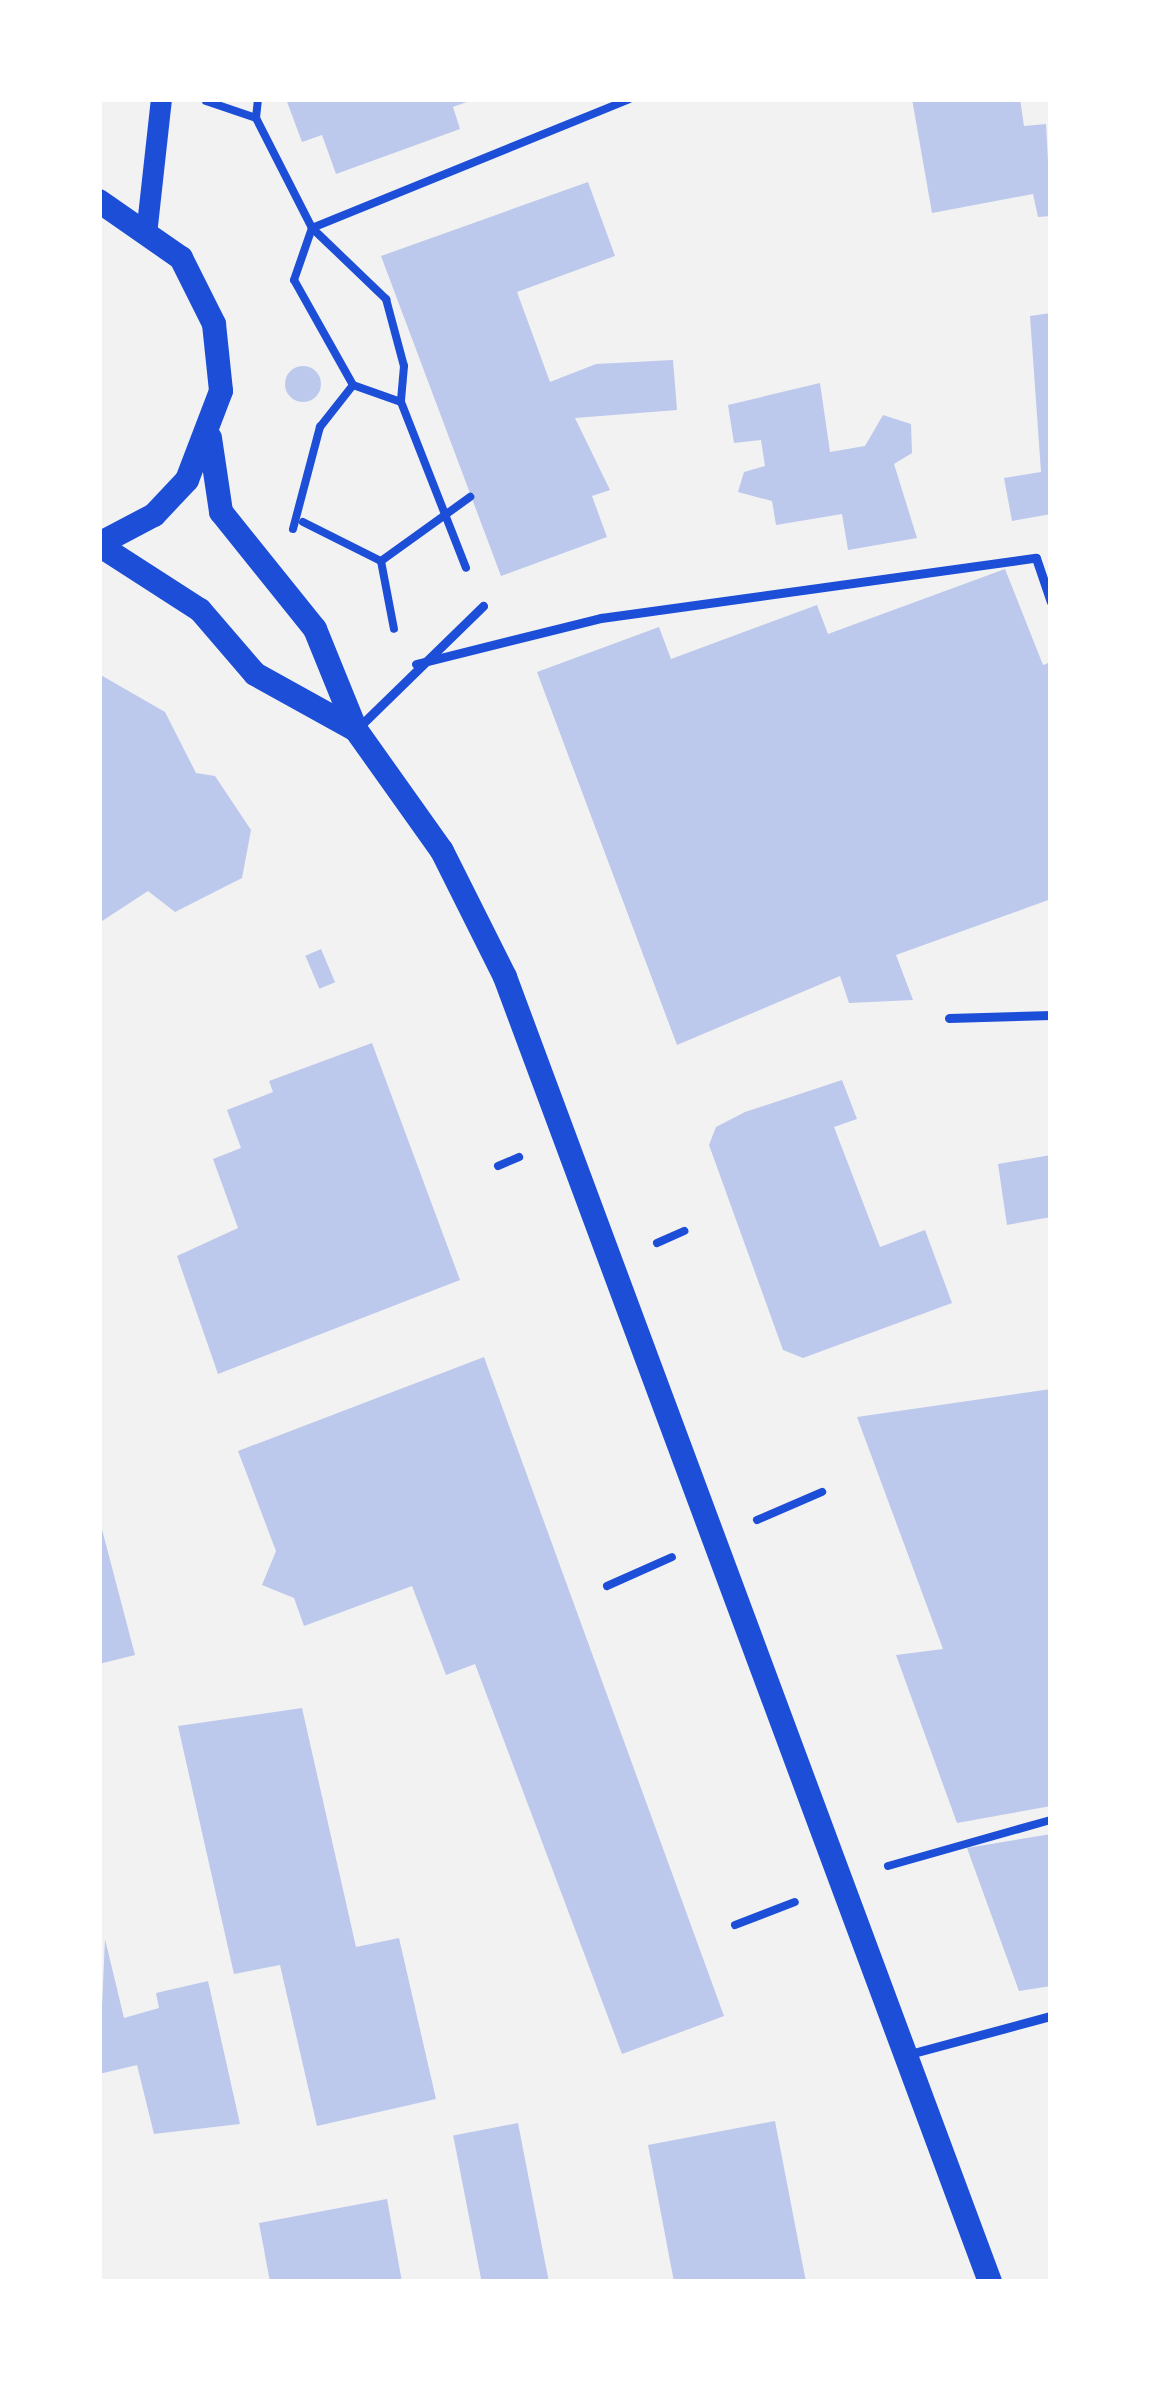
<!DOCTYPE html>
<html>
<head>
<meta charset="utf-8">
<style>
	body { margin:0 }
	#map { position:relative; width:1150px; height:2381px; overflow:hidden; background:#f2f2f2; font-family:Ubuntu,sans-serif }
	div>[style] { position:absolute }
	.building>* { inset:0; background:#bdc9ec; transform-origin:0 0 }
	.round { border-radius:50% }
	.path>* { height:8px; margin:-4px; padding:0 4px; transform-origin:4px; border-radius:4px; background:#1d4ed8 }
	.service>* { height:9px; margin:-4.5px; padding:0 4.5px; transform-origin:4.5px; border-radius:4.5px; background:#1d4ed8 }
	.tertiary>* { height:21px; margin:-10.5px; padding:0 10.5px; transform-origin:10.5px; border-radius:10.5px; background:#1d4ed8 }
	.secondary>* { height:24px; margin:-12px; padding:0 12px; transform-origin:12px; border-radius:12px; background:#1d4ed8 }
	span { translate:-50% -50%; white-space:nowrap; text-align:center; line-height:1.15; -webkit-text-stroke:9px #fff; paint-order:stroke }
	.frame { position:absolute; inset:0; border:102px solid #fff; pointer-events:none }
</style>
</head>
<body>
<div id="map">
	<div class="building">
		<div style="clip-path:polygon(286px 99px,472px 99px,472px 100px,453px 107px,460px 129px,336px 174px,322px 135px,302px 142px)"></div>
		<div style="clip-path:polygon(912px 99px,1020px 99px,1024px 126px,1046px 124px,1051px 216px,1038px 217px,1033px 194px,932px 213px)"></div>
		<div style="clip-path:polygon(588px 182px,615px 256px,517px 292px,550px 382px,596px 364px,673px 360px,677px 410px,575px 418px,610px 490px,592px 496px,607px 537px,501px 576px,381px 256px)"></div>
		<div style="clip-path:polygon(1051px 313px,1051px 514px,1012px 521px,1004px 478px,1041px 472px,1030px 316px)"></div>
		<div class="round" style="left:285px;top:366px;width:36px;height:36px"></div>
		<div style="clip-path:polygon(820px 383px,830px 452px,865px 446px,883px 415px,911px 424px,912px 453px,894px 464px,917px 538px,848px 550px,842px 514px,776px 525px,772px 501px,738px 492px,744px 472px,765px 466px,761px 440px,734px 443px,728px 405px)"></div>
		<div style="clip-path:polygon(1005px 569px,1043px 665px,1051px 662px,1051px 899px,896px 955px,913px 1000px,849px 1003px,840px 976px,677px 1045px,537px 672px,659px 627px,671px 659px,817px 605px,828px 634px)"></div>
		<div style="clip-path:polygon(99px 674px,165px 712px,196px 773px,215px 776px,251px 830px,242px 878px,175px 912px,148px 891px,99px 923px)"></div>
		<div style="left:321px;top:949px;width:36px;height:17px;rotate:67deg"></div>
		<div style="clip-path:polygon(372px 1043px,460px 1280px,218px 1374px,177px 1256px,238px 1228px,213px 1159px,241px 1148px,227px 1110px,273px 1092px,269px 1081px)"></div>
		<div style="clip-path:polygon(842px 1080px,857px 1119px,834px 1127px,880px 1247px,925px 1230px,952px 1303px,803px 1358px,783px 1350px,709px 1145px,716px 1127px,745px 1112px)"></div>
		<div style="clip-path:polygon(1051px 1155px,1051px 1217px,1007px 1225px,998px 1164px)"></div>
		<div style="clip-path:polygon(484px 1357px,724px 2016px,622px 2054px,475px 1664px,446px 1675px,412px 1586px,304px 1626px,294px 1598px,262px 1585px,276px 1551px,238px 1451px)"></div>
		<div style="clip-path:polygon(1051px 1389px,1051px 1806px,957px 1823px,896px 1655px,943px 1649px,857px 1417px)"></div>
		<div style="clip-path:polygon(99px 1518px,135px 1655px,99px 1664px)"></div>
		<div style="clip-path:polygon(302px 1708px,356px 1947px,399px 1938px,436px 2099px,317px 2126px,280px 1965px,234px 1974px,178px 1726px)"></div>
		<div style="clip-path:polygon(1051px 1834px,1051px 1986px,1019px 1991px,967px 1848px)"></div>
		<div style="clip-path:polygon(105px 1939px,124px 2018px,159px 2008px,156px 1993px,208px 1981px,240px 2124px,154px 2134px,137px 2065px,99px 2074px)"></div>
		<div style="clip-path:polygon(775px 2121px,806px 2282px,674px 2282px,648px 2145px)"></div>
		<div style="left:518px;top:2123px;width:162px;height:66px;rotate:79deg"></div>
		<div style="clip-path:polygon(387px 2199px,402px 2282px,270px 2282px,259px 2223px)"></div>
	</div>
	<div class="path">
		<div style="left:258px;top:99px;width:19px;rotate:96deg"></div>
		<div style="left:256px;top:118px;width:123px;rotate:63deg"></div>
		<div style="left:312px;top:228px;width:103px;rotate:43.8deg"></div>
		<div style="left:386px;top:299px;width:69px;rotate:75deg"></div>
		<div style="left:404px;top:366px;width:36px;rotate:95deg"></div>
		<div style="left:401px;top:402px;width:178px;rotate:68.6deg"></div>
		<div style="left:206px;top:101px;width:53px;rotate:18.8deg"></div>
		<div style="left:401px;top:402px;width:51px;rotate:-160.5deg"></div>
		<div style="left:353px;top:385px;width:120px;rotate:-119.3deg"></div>
		<div style="left:294px;top:280px;width:55px;rotate:-70.9deg"></div>
		<div style="left:312px;top:228px;width:342px;rotate:-22.1deg"></div>
		<div style="left:303px;top:522px;width:87px;rotate:26.6deg"></div>
		<div style="left:381px;top:561px;width:110px;rotate:-35.7deg"></div>
		<div style="left:293px;top:529px;width:106px;rotate:-75.2deg"></div>
		<div style="left:320px;top:427px;width:53px;rotate:-51.8deg"></div>
		<div style="left:381px;top:561px;width:69px;rotate:79.2deg"></div>
		<div style="left:498px;top:1166px;width:23px;rotate:-23deg"></div>
		<div style="left:657px;top:1243px;width:30px;rotate:-24deg"></div>
		<div style="left:757px;top:1520px;width:71px;rotate:-23.3deg"></div>
		<div style="left:607px;top:1586px;width:71px;rotate:-24deg"></div>
		<div style="left:888px;top:1866px;width:169px;rotate:-15.8deg"></div>
		<div style="left:735px;top:1925px;width:64px;rotate:-21deg"></div>
	</div>
	<div class="service">
		<div style="left:416px;top:664px;width:191px;rotate:-14deg"></div>
		<div style="left:601px;top:618px;width:439px;rotate:-7.9deg"></div>
		<div style="left:1036px;top:558px;width:46px;rotate:71.2deg"></div>
		<div style="left:360px;top:726px;width:172px;rotate:-44.3deg"></div>
		<div style="left:949px;top:1018px;width:102px;rotate:-1.7deg"></div>
		<div style="left:906px;top:2055px;width:150px;rotate:-15.1deg"></div>
	</div>
	<div class="tertiary">
		<div style="left:147px;top:225px;width:127px;rotate:-83.7deg"></div>
	</div>
	<div class="secondary">
		<div style="left:99px;top:201px;width:100px;rotate:34.8deg"></div>
		<div style="left:181px;top:258px;width:74px;rotate:63.4deg"></div>
		<div style="left:214px;top:324px;width:67px;rotate:84deg"></div>
		<div style="left:221px;top:391px;width:95px;rotate:110.9deg"></div>
		<div style="left:187px;top:480px;width:48px;rotate:133.3deg"></div>
		<div style="left:154px;top:515px;width:62px;rotate:152.2deg"></div>
		<div style="left:210px;top:438px;width:75px;rotate:81.5deg"></div>
		<div style="left:221px;top:512px;width:150px;rotate:51.2deg"></div>
		<div style="left:315px;top:629px;width:109px;rotate:67.9deg"></div>
		<div style="left:356px;top:730px;width:148px;rotate:54.6deg"></div>
		<div style="left:442px;top:851px;width:141px;rotate:63.4deg"></div>
		<div style="left:505px;top:977px;width:1392px;rotate:69.61deg"></div>
		<div style="left:99px;top:545px;width:120px;rotate:32.8deg"></div>
		<div style="left:200px;top:610px;width:84px;rotate:49.3deg"></div>
		<div style="left:255px;top:674px;width:115px;rotate:29deg"></div>
	</div>
	<div class="frame"></div>
</div>
</body>
</html>
